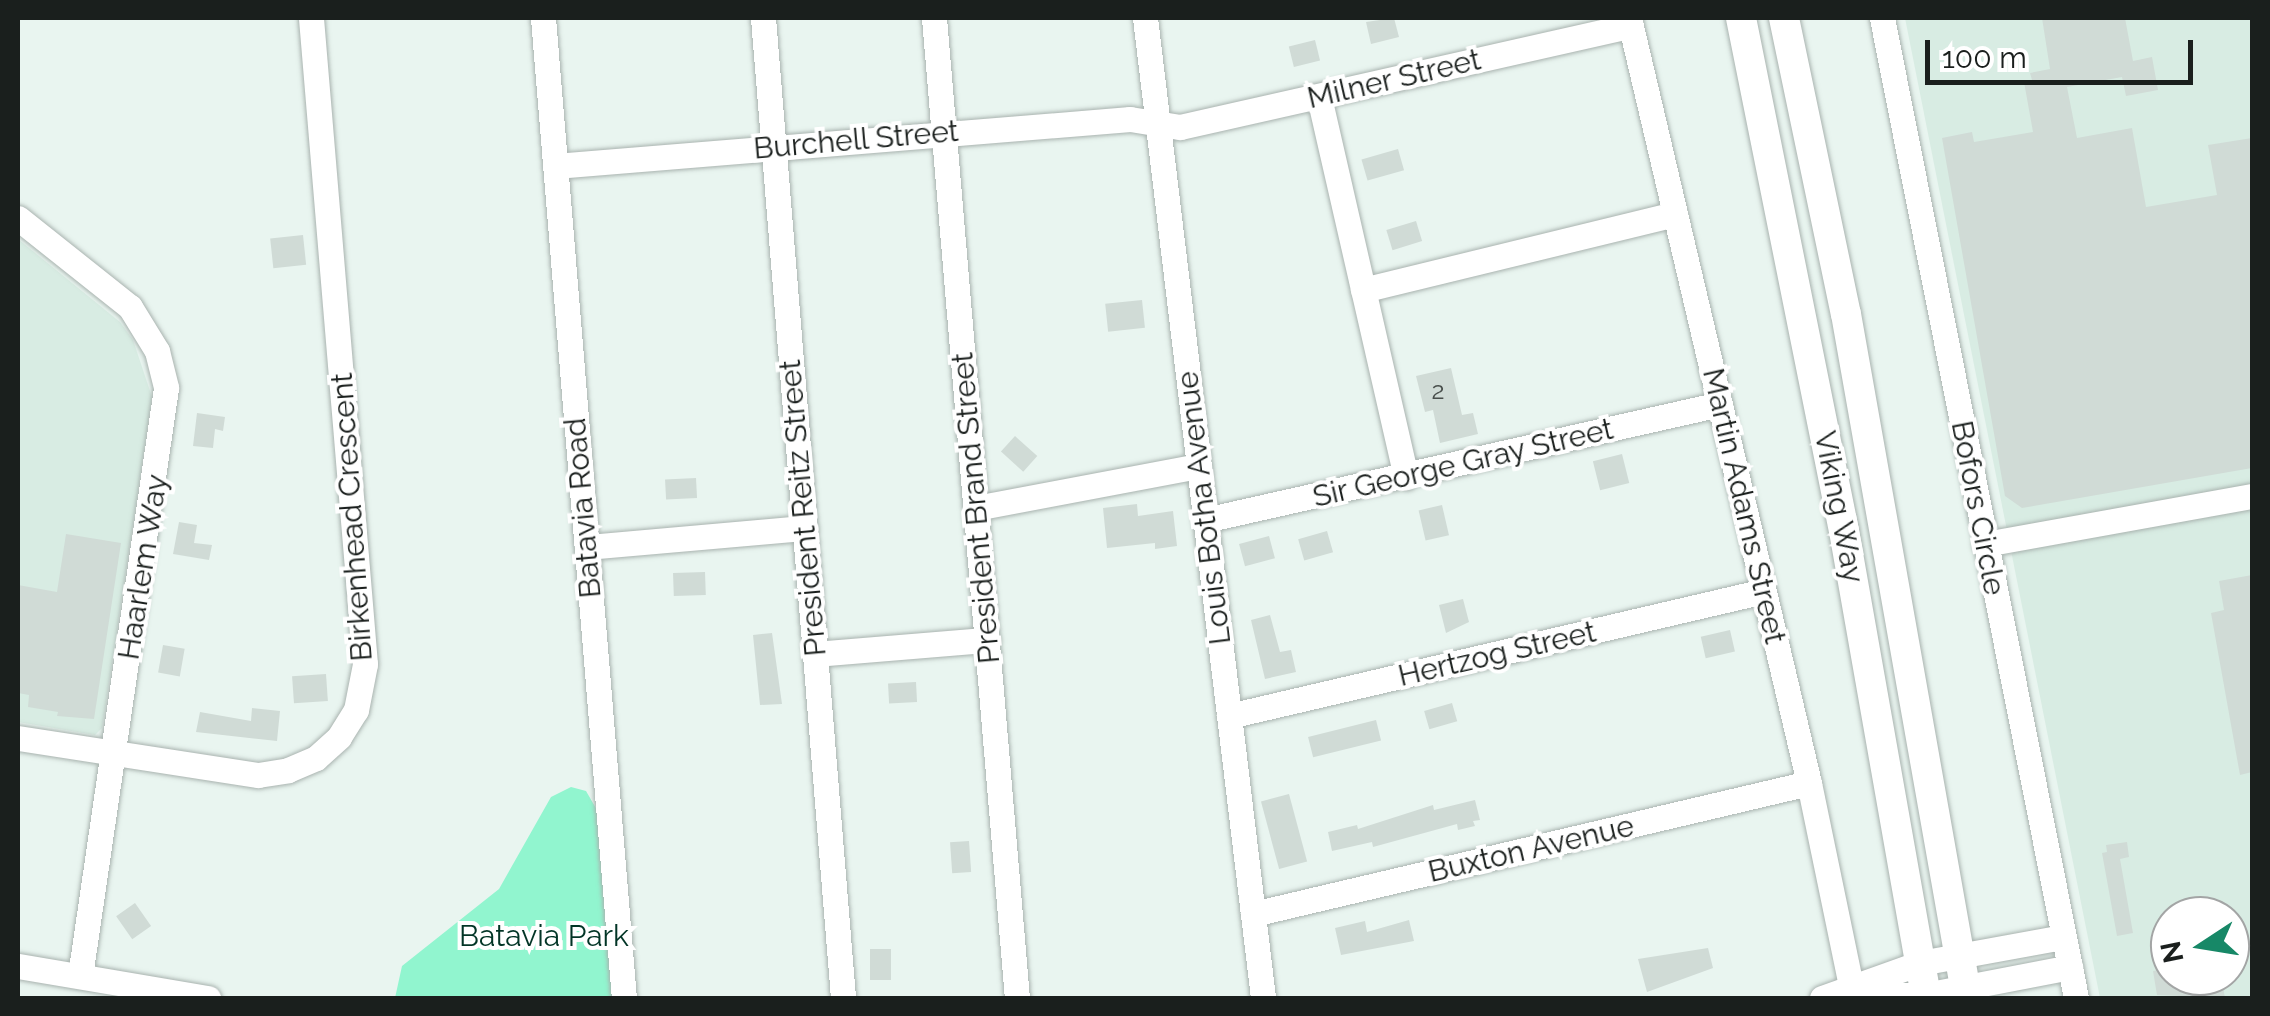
<!DOCTYPE html>
<html>
<head>
<meta charset="utf-8">
<style>
	body { margin:0 }
	#map { position:relative; width:2270px; height:1016px; overflow:hidden; background:#e9f5f0; font-family:Raleway,sans-serif }
	div>[style] { position:absolute }
	.built>* { inset:0; background:#d8ece3 }
	.green>* { inset:0; background:#91f5cf }
	.building>* { inset:0; background:#d0dbd6; transform-origin:0 0 }
	.roads { filter:drop-shadow(0 0 2px #a9b3af) drop-shadow(0 0 2px #a9b3af) }
	.minor>* { height:25px; margin:-12.5px; padding:0 12.5px; transform-origin:12.5px; border-radius:12.5px; background:#fff }
	.major>* { height:30px; margin:-15px; padding:0 15px; transform-origin:15px; border-radius:15px; background:#fff }
	span { translate:-50% -50%; white-space:nowrap; text-align:center; line-height:1.15; -webkit-text-stroke:8px #fff; paint-order:stroke }
	.number-label { font-size:25px; color:#484e4b }
	.number-label span { -webkit-text-stroke-width:0 }
	.street-label { font-size:30px; color:#1a1f1d }
	.park-label { font-size:30px; color:#023526 }
	.frame { position:absolute; inset:0; border:20px solid #1a1f1d; pointer-events:none }
	.north { position:absolute; left:2150px; top:896px; width:100px; height:100px; box-sizing:border-box; background:#fff; border:2px solid #a3a5a5; border-radius:50%; rotate:258deg; font-size:28px; font-weight:700; line-height:40px; text-align:center; color:#1a1f1d }
	.north::after { content:''; display:block; margin:auto; width:35px; height:45px; background:#178867; clip-path:polygon(50% 0,100% 100%,50% 72%,0 100%) }
	.scale { position:absolute; left:1925px; top:40px; width:268px; height:45px; box-sizing:border-box; border:5px solid #1a1f1d; border-top:0; padding-left:12px; font-size:30px; line-height:35px; white-space:nowrap; color:#1a1f1d; -webkit-text-stroke:8px #fff; paint-order:stroke }
</style>
</head>
<body>
<div id="map">
	<div class="built">
		<div style="clip-path:polygon(evenodd,1905px 18px,2252px 18px,2252px 998px,2100px 998px,1905px 18px,2170px 916px,2230px 916px,2230px 976px,2170px 976px,2170px 916px)"></div>
		<div style="clip-path:polygon(18px 239px,120px 322px,133px 340px,152px 397px,102px 728px,95px 735px,18px 722px)"></div>
	</div>
	<div class="green">
		<div style="clip-path:polygon(571px 787px,586px 791px,597px 810px,614px 998px,395px 998px,402px 966px,499px 889px,551px 797px)"></div>
	</div>
	<div class="building">
		<div style="clip-path:polygon(1394px 18px,1399px 37px,1371px 44px,1366px 22px)"></div>
		<div style="clip-path:polygon(2042px 18px,2125px 18px,2133px 61px,2152px 57px,2158px 90px,2126px 96px,2122px 77px,2067px 87px,2077px 138px,2132px 128px,2146px 207px,2217px 195px,2208px 145px,2252px 138px,2252px 468px,2022px 508px,2005px 496px,1942px 138px,1972px 132px,1974px 142px,2033px 132px,2024px 82px,2032px 80px,2030px 73px,2050px 69px)"></div>
		<div style="left:1315px;top:40px;width:21px;height:27px;rotate:76deg"></div>
		<div style="left:1398px;top:149px;width:22px;height:38px;rotate:74deg"></div>
		<div style="left:1416px;top:221px;width:21px;height:31px;rotate:73deg"></div>
		<div style="left:303px;top:235px;width:30px;height:33px;rotate:84deg"></div>
		<div style="left:1142px;top:300px;width:28px;height:37px;rotate:84deg"></div>
		<div style="clip-path:polygon(1451px 368px,1462px 415px,1473px 413px,1478px 434px,1440px 443px,1433px 410px,1425px 412px,1416px 376px)"></div>
		<div style="clip-path:polygon(197px 413px,225px 417px,223px 431px,215px 429px,213px 448px,193px 446px)"></div>
		<div style="left:1015px;top:436px;width:30px;height:21px;rotate:42deg"></div>
		<div style="left:1622px;top:454px;width:30px;height:30px;rotate:76deg"></div>
		<div style="left:696px;top:478px;width:20px;height:31px;rotate:87deg"></div>
		<div style="clip-path:polygon(1137px 504px,1138px 516px,1173px 511px,1177px 546px,1155px 549px,1155px 543px,1107px 548px,1103px 508px)"></div>
		<div style="left:1442px;top:505px;width:31px;height:24px;rotate:77deg"></div>
		<div style="clip-path:polygon(179px 522px,197px 525px,194px 543px,212px 545px,209px 560px,173px 554px)"></div>
		<div style="left:1327px;top:531px;width:22px;height:30px;rotate:74deg"></div>
		<div style="clip-path:polygon(66px 534px,121px 543px,94px 719px,57px 716px,58px 712px,28px 707px,29px 695px,18px 693px,18px 585px,57px 592px)"></div>
		<div style="left:1269px;top:536px;width:23px;height:31px;rotate:75deg"></div>
		<div style="left:705px;top:572px;width:23px;height:32px;rotate:88deg"></div>
		<div style="clip-path:polygon(2252px 575px,2252px 772px,2240px 775px,2211px 613px,2224px 610px,2219px 581px)"></div>
		<div style="clip-path:polygon(1463px 599px,1469px 622px,1446px 633px,1439px 605px)"></div>
		<div style="clip-path:polygon(1270px 615px,1280px 652px,1291px 650px,1296px 672px,1265px 679px,1251px 620px)"></div>
		<div style="left:1730px;top:630px;width:22px;height:30px;rotate:77deg"></div>
		<div style="clip-path:polygon(772px 633px,782px 704px,760px 705px,753px 635px)"></div>
		<div style="left:163px;top:645px;width:22px;height:28px;rotate:10deg"></div>
		<div style="left:326px;top:674px;width:27px;height:34px;rotate:86deg"></div>
		<div style="left:916px;top:682px;width:20px;height:28px;rotate:87deg"></div>
		<div style="left:1452px;top:703px;width:19px;height:29px;rotate:74deg"></div>
		<div style="clip-path:polygon(252px 708px,280px 711px,277px 741px,196px 732px,200px 712px,251px 721px)"></div>
		<div style="left:1376px;top:720px;width:21px;height:70px;rotate:76deg"></div>
		<div style="left:1289px;top:794px;width:70px;height:29px;rotate:75deg"></div>
		<div style="clip-path:polygon(1475px 800px,1480px 820px,1473px 821px,1475px 826px,1458px 830px,1457px 824px,1373px 847px,1372px 842px,1332px 851px,1328px 832px,1357px 825px,1358px 829px,1433px 805px,1434px 810px)"></div>
		<div style="left:969px;top:841px;width:31px;height:19px;rotate:86deg"></div>
		<div style="clip-path:polygon(2127px 842px,2129px 857px,2120px 859px,2133px 933px,2117px 936px,2102px 853px,2107px 852px,2106px 845px)"></div>
		<div style="left:135px;top:903px;width:28px;height:23px;rotate:55deg"></div>
		<div style="clip-path:polygon(1409px 920px,1414px 941px,1341px 955px,1335px 928px,1365px 921px,1367px 932px)"></div>
		<div style="clip-path:polygon(1708px 948px,1713px 968px,1647px 992px,1638px 959px)"></div>
		<div style="left:870px;top:949px;width:21px;height:31px"></div>
		<div style="clip-path:polygon(2170px 968px,2170px 976px,2221px 976px,2225px 998px,2157px 995px,2153px 971px)"></div>
	</div>
	<div class="roads">
		<div class="minor">
			<div style="left:543px;top:18px;width:983px;rotate:85.28deg"></div>
			<div style="left:763px;top:18px;width:983px;rotate:85.33deg"></div>
			<div style="left:934px;top:18px;width:984px;rotate:85.16deg"></div>
			<div style="left:1145px;top:18px;width:987px;rotate:83.13deg"></div>
			<div style="left:1629px;top:18px;width:786px;rotate:76.76deg"></div>
			<div style="left:1809px;top:783px;width:217px;rotate:78.3deg"></div>
			<div style="left:1882px;top:18px;width:999px;rotate:78.8deg"></div>
			<div style="left:1319px;top:97px;width:390px;rotate:77.1deg"></div>
			<div style="left:555px;top:166px;width:577px;rotate:-4.67deg"></div>
			<div style="left:1130px;top:119px;width:51px;rotate:9.1deg"></div>
			<div style="left:1180px;top:127px;width:462px;rotate:-12.7deg"></div>
			<div style="left:18px;top:218px;width:143px;rotate:38.5deg"></div>
			<div style="left:130px;top:307px;width:52px;rotate:58.5deg"></div>
			<div style="left:157px;top:351px;width:38px;rotate:76deg"></div>
			<div style="left:166px;top:388px;width:594px;rotate:98.32deg"></div>
			<div style="left:1363px;top:290px;width:321px;rotate:-13.7deg"></div>
			<div style="left:976px;top:508px;width:227px;rotate:-10.7deg"></div>
			<div style="left:1205px;top:520px;width:528px;rotate:-12.69deg"></div>
			<div style="left:1985px;top:544px;width:271px;rotate:-10.2deg"></div>
			<div style="left:587px;top:547px;width:219px;rotate:-5deg"></div>
			<div style="left:815px;top:654px;width:173px;rotate:-4.7deg"></div>
			<div style="left:1229px;top:716px;width:549px;rotate:-13.15deg"></div>
			<div style="left:18px;top:738px;width:243px;rotate:8.8deg"></div>
			<div style="left:258px;top:775px;width:30px;rotate:-9deg"></div>
			<div style="left:288px;top:770px;width:30px;rotate:-23deg"></div>
			<div style="left:316px;top:758px;width:31px;rotate:-42deg"></div>
			<div style="left:339px;top:737px;width:32px;rotate:-58deg"></div>
			<div style="left:356px;top:710px;width:47px;rotate:-78.9deg"></div>
			<div style="left:365px;top:664px;width:648px;rotate:-94.78deg"></div>
			<div style="left:1253px;top:914px;width:571px;rotate:-13.26deg"></div>
			<div style="left:18px;top:966px;width:193px;rotate:9.6deg"></div>
			<div style="left:1843px;top:995px;width:82px"></div>
			<div style="left:1925px;top:995px;width:148px;rotate:-10.9deg"></div>
			<div style="left:1822px;top:998px;width:104px;rotate:-19.7deg"></div>
			<div style="left:1920px;top:963px;width:145px;rotate:-10.3deg"></div>
		</div>
		<div class="major">
			<div style="left:1741px;top:18px;width:523px;rotate:78.65deg"></div>
			<div style="left:1844px;top:531px;width:474px;rotate:80deg"></div>
			<div style="left:1784px;top:18px;width:302px;rotate:78.2deg"></div>
			<div style="left:1846px;top:314px;width:695px;rotate:79.97deg"></div>
		</div>
	</div>
	<div class="number-label">
		<span style="left:1438px;top:390px">2</span>
	</div>
	<div class="street-label">
		<span style="left:1394px;top:79px;rotate:-13deg">Milner Street</span>
		<span style="left:856px;top:140px;rotate:-5deg">Burchell Street</span>
		<span style="left:1463px;top:463px;rotate:-13deg">Sir George Gray Street</span>
		<span style="left:1744px;top:506px;rotate:77deg">Martin Adams Street</span>
		<span style="left:1839px;top:507px;rotate:79deg">Viking Way</span>
		<span style="left:583px;top:508px;rotate:-95deg">Batavia Road</span>
		<span style="left:803px;top:508px;rotate:-95deg">President Reitz Street</span>
		<span style="left:976px;top:508px;rotate:-95deg">President Brand Street</span>
		<span style="left:1204px;top:508px;rotate:-97deg">Louis Botha Avenue</span>
		<span style="left:1978px;top:508px;rotate:79deg">Bofors Circle</span>
		<span style="left:352px;top:517px;rotate:-94deg">Birkenhead Crescent</span>
		<span style="left:143px;top:567px;rotate:-81deg">Haarlem Way</span>
		<span style="left:1497px;top:654px;rotate:-13deg">Hertzog Street</span>
		<span style="left:1531px;top:849px;rotate:-13deg">Buxton Avenue</span>
	</div>
	<div class="park-label">
		<span style="left:544px;top:936px">Batavia Park</span>
	</div>
	<div class="frame"></div>
	<div class="north">N</div>
	<div class="scale">100 m</div>
</div>
</body>
</html>
